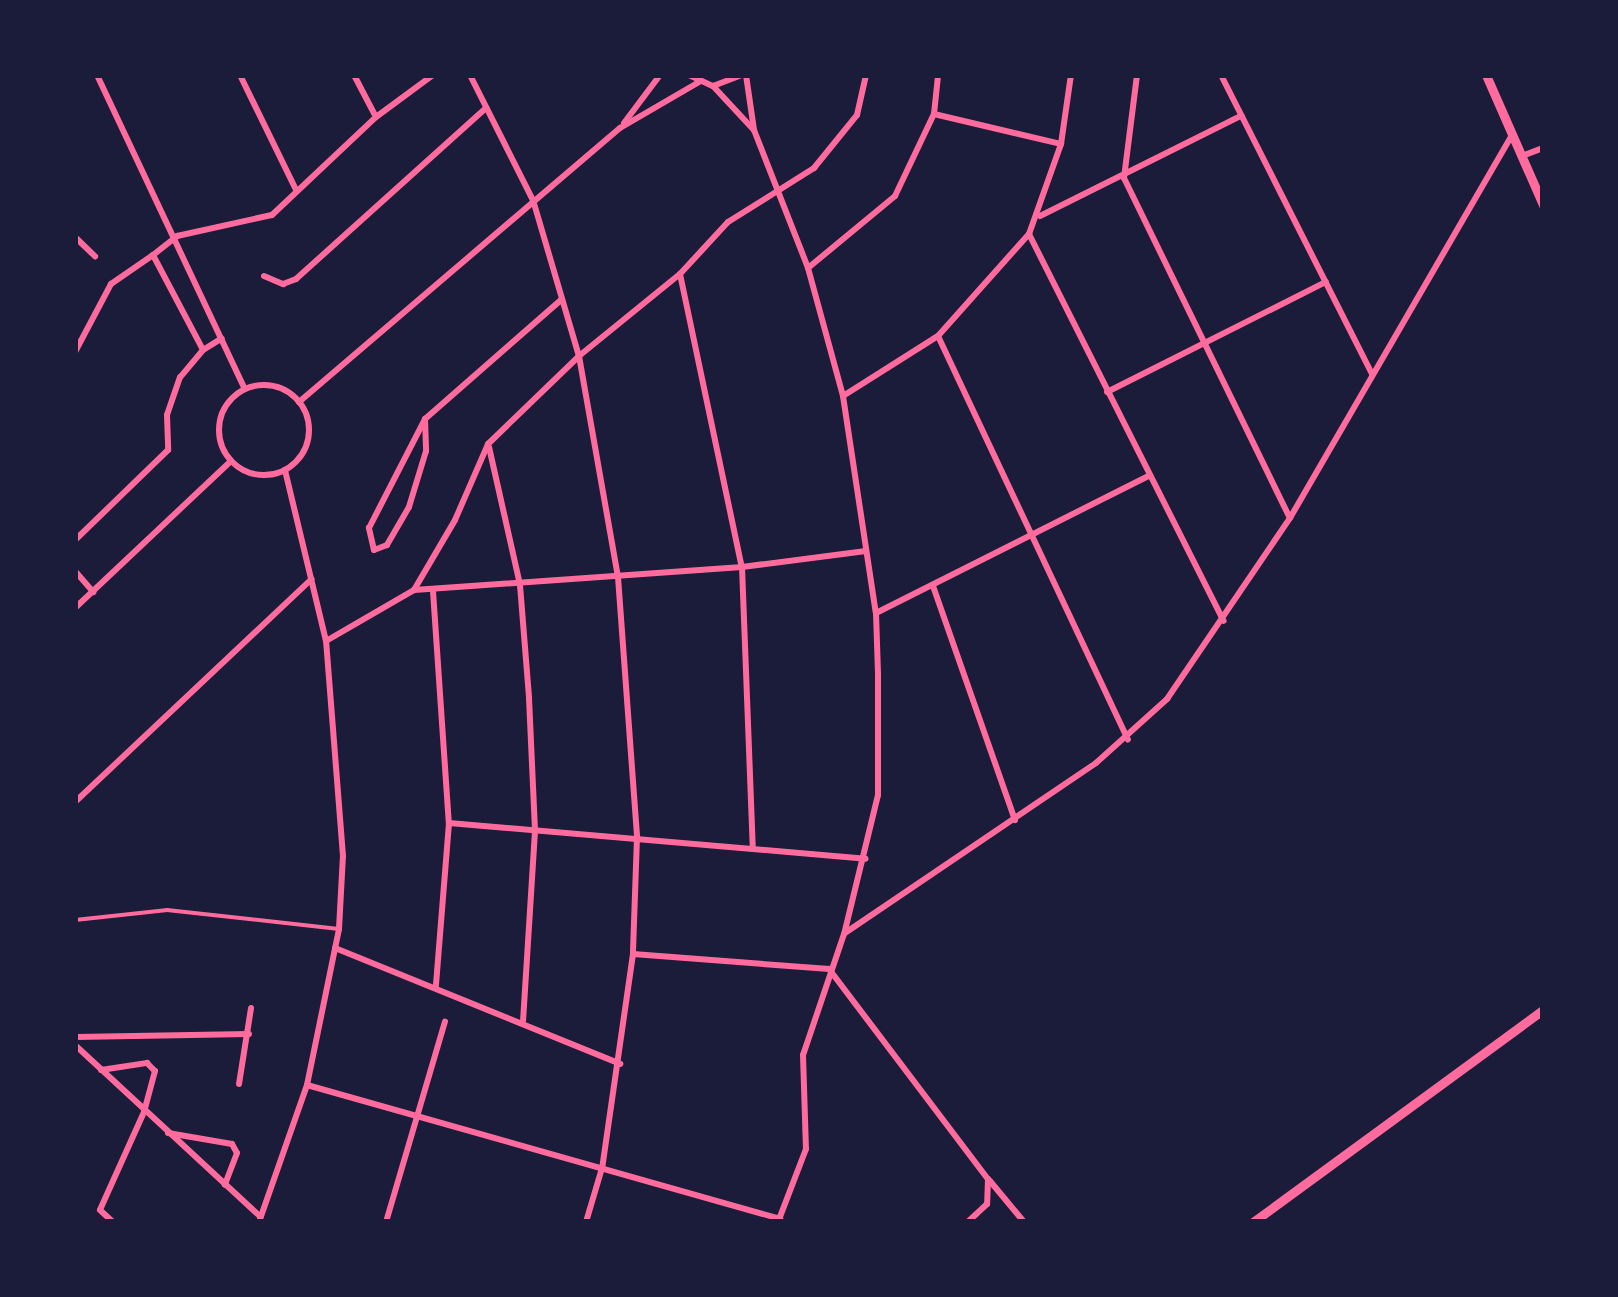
<!DOCTYPE html>
<html>
<head>
<meta charset="utf-8">
<style>
	body { margin:0 }
	#map { position:relative; width:1618px; height:1297px; overflow:hidden; background:#1b1b3a; font-family:Bitter,serif }
	div>[style] { position:absolute }
	.pedestrian>* { height:4px; margin:-2px; padding:0 2px; transform-origin:2px; border-radius:2px; background:#ff6b9d }
	.minor>* { height:6px; margin:-3px; padding:0 3px; transform-origin:3px; border-radius:3px; background:#ff6b9d }
	.minor>.ring { margin:-3px; padding:0; box-sizing:content-box; background:none; border:6px solid #ff6b9d; border-radius:50% }
	.secondary>* { height:9px; margin:-4.5px; padding:0 4.5px; transform-origin:4.5px; border-radius:4.5px; background:#ff6b9d }
	.primary>* { height:9px; margin:-4.5px; padding:0 4.5px; transform-origin:4.5px; border-radius:4.5px; background:#ff6b9d }
	span { translate:-50% -50%; white-space:nowrap; text-align:center; line-height:1.15; -webkit-text-stroke:10px #1b1b3a; paint-order:stroke }
	.frame { position:absolute; inset:0; border:78px solid #1b1b3a; pointer-events:none }
</style>
</head>
<body>
<div id="map">
	<div class="pedestrian">
		<div style="left:75px;top:920px;width:93px;rotate:-6.2deg"></div>
		<div style="left:167px;top:910px;width:173px;rotate:6.3deg"></div>
	</div>
	<div class="minor">
		<div style="left:97px;top:75px;width:346px;rotate:64.8deg"></div>
		<div style="left:240px;top:75px;width:128px;rotate:64deg"></div>
		<div style="left:354px;top:75px;width:47px;rotate:62.4deg"></div>
		<div style="left:470px;top:75px;width:140px;rotate:63.3deg"></div>
		<div style="left:533px;top:200px;width:163px;rotate:73.6deg"></div>
		<div style="left:579px;top:356px;width:224px;rotate:80deg"></div>
		<div style="left:618px;top:577px;width:261px;rotate:85.8deg"></div>
		<div style="left:637px;top:837px;width:117px;rotate:92deg"></div>
		<div style="left:633px;top:954px;width:216px;rotate:98.2deg"></div>
		<div style="left:602px;top:1168px;width:56px;rotate:106.5deg"></div>
		<div style="left:689px;top:75px;width:26px;rotate:25deg"></div>
		<div style="left:713px;top:86px;width:30px;rotate:-21deg"></div>
		<div style="left:746px;top:75px;width:56px;rotate:81.7deg"></div>
		<div style="left:754px;top:130px;width:148px;rotate:68.6deg"></div>
		<div style="left:808px;top:268px;width:133px;rotate:74.7deg"></div>
		<div style="left:843px;top:396px;width:219px;rotate:81.4deg"></div>
		<div style="left:876px;top:613px;width:60px;rotate:88.1deg"></div>
		<div style="left:878px;top:673px;width:122px;rotate:90deg"></div>
		<div style="left:878px;top:795px;width:143px;rotate:103.7deg"></div>
		<div style="left:844px;top:934px;width:128px;rotate:108.7deg"></div>
		<div style="left:803px;top:1055px;width:94px;rotate:88.2deg"></div>
		<div style="left:806px;top:1149px;width:78px;rotate:111deg"></div>
		<div style="left:1137px;top:75px;width:104px;rotate:97.2deg"></div>
		<div style="left:1124px;top:178px;width:378px;rotate:64deg"></div>
		<div style="left:1221px;top:75px;width:335px;rotate:63.2deg"></div>
		<div style="left:713px;top:86px;width:59px;rotate:47.1deg"></div>
		<div style="left:934px;top:114px;width:130px;rotate:13.3deg"></div>
		<div style="left:624px;top:123px;width:60px;rotate:-53.1deg"></div>
		<div style="left:1522px;top:156px;width:22px;rotate:-21deg"></div>
		<div style="left:1040px;top:216px;width:225px;rotate:-26.5deg"></div>
		<div style="left:1029px;top:234px;width:433px;rotate:63.3deg"></div>
		<div style="left:75px;top:237px;width:28px;rotate:44deg"></div>
		<div style="left:153px;top:255px;width:31px;rotate:-38deg"></div>
		<div style="left:177px;top:236px;width:97px;rotate:-12.5deg"></div>
		<div style="left:272px;top:215px;width:143px;rotate:-43.3deg"></div>
		<div style="left:376px;top:117px;width:71px;rotate:-36.4deg"></div>
		<div style="left:808px;top:268px;width:113px;rotate:-39.6deg"></div>
		<div style="left:895px;top:196px;width:91px;rotate:-64.6deg"></div>
		<div style="left:934px;top:114px;width:39px;rotate:-84deg"></div>
		<div style="left:680px;top:274px;width:299px;rotate:78.1deg"></div>
		<div style="left:742px;top:567px;width:281px;rotate:87.8deg"></div>
		<div style="left:264px;top:276px;width:21px;rotate:23deg"></div>
		<div style="left:283px;top:284px;width:14px;rotate:-21deg"></div>
		<div style="left:296px;top:279px;width:256px;rotate:-42deg"></div>
		<div style="left:938px;top:336px;width:446px;rotate:64.8deg"></div>
		<div style="left:203px;top:350px;width:22px;rotate:-32deg"></div>
		<div style="left:75px;top:352px;width:77px;rotate:-62.1deg"></div>
		<div style="left:111px;top:284px;width:51px;rotate:-34.6deg"></div>
		<div style="left:153px;top:255px;width:107px;rotate:62.2deg"></div>
		<div style="left:203px;top:350px;width:35px;rotate:130deg"></div>
		<div style="left:180px;top:377px;width:40px;rotate:108.9deg"></div>
		<div style="left:167px;top:415px;width:35px;rotate:88deg"></div>
		<div style="left:168px;top:450px;width:129px;rotate:135.9deg"></div>
		<div class="ring" style="left:219px;top:385px;width:84px;height:84px"></div>
		<div style="left:1107px;top:392px;width:245px;rotate:-26.7deg"></div>
		<div style="left:843px;top:396px;width:112px;rotate:-32.3deg"></div>
		<div style="left:938px;top:336px;width:137px;rotate:-48.3deg"></div>
		<div style="left:1029px;top:234px;width:96px;rotate:-70.4deg"></div>
		<div style="left:1061px;top:144px;width:70px;rotate:-81.8deg"></div>
		<div style="left:299px;top:402px;width:422px;rotate:-40.5deg"></div>
		<div style="left:620px;top:128px;width:91px;rotate:-30.2deg"></div>
		<div style="left:425px;top:419px;width:32px;rotate:88deg"></div>
		<div style="left:426px;top:451px;width:59px;rotate:106.9deg"></div>
		<div style="left:409px;top:507px;width:44px;rotate:120.1deg"></div>
		<div style="left:387px;top:545px;width:14px;rotate:159deg"></div>
		<div style="left:374px;top:550px;width:23px;rotate:-103deg"></div>
		<div style="left:369px;top:528px;width:123px;rotate:-62.8deg"></div>
		<div style="left:425px;top:419px;width:182px;rotate:-41.2deg"></div>
		<div style="left:489px;top:447px;width:141px;rotate:77.3deg"></div>
		<div style="left:520px;top:585px;width:113px;rotate:85.4deg"></div>
		<div style="left:529px;top:698px;width:133px;rotate:87.4deg"></div>
		<div style="left:535px;top:831px;width:190px;rotate:93.6deg"></div>
		<div style="left:75px;top:571px;width:28px;rotate:49deg"></div>
		<div style="left:933px;top:586px;width:248px;rotate:70.7deg"></div>
		<div style="left:414px;top:590px;width:329px;rotate:-4deg"></div>
		<div style="left:742px;top:567px;width:125px;rotate:-7.4deg"></div>
		<div style="left:433px;top:591px;width:233px;rotate:86.1deg"></div>
		<div style="left:449px;top:823px;width:163px;rotate:94.6deg"></div>
		<div style="left:75px;top:608px;width:214px;rotate:-43.3deg"></div>
		<div style="left:876px;top:613px;width:305px;rotate:-26.7deg"></div>
		<div style="left:326px;top:641px;width:102px;rotate:-30.1deg"></div>
		<div style="left:414px;top:590px;width:81px;rotate:-59.6deg"></div>
		<div style="left:455px;top:520px;width:83px;rotate:-66.5deg"></div>
		<div style="left:488px;top:444px;width:127px;rotate:-44deg"></div>
		<div style="left:579px;top:356px;width:130px;rotate:-39.1deg"></div>
		<div style="left:680px;top:274px;width:71px;rotate:-47.3deg"></div>
		<div style="left:728px;top:222px;width:102px;rotate:-32.1deg"></div>
		<div style="left:814px;top:168px;width:68px;rotate:-50.9deg"></div>
		<div style="left:857px;top:115px;width:41px;rotate:-77.3deg"></div>
		<div style="left:75px;top:802px;width:325px;rotate:-43.3deg"></div>
		<div style="left:449px;top:823px;width:418px;rotate:4.9deg"></div>
		<div style="left:845px;top:933px;width:303px;rotate:-34.1deg"></div>
		<div style="left:1096px;top:763px;width:96px;rotate:-42deg"></div>
		<div style="left:1167px;top:699px;width:219px;rotate:-55.8deg"></div>
		<div style="left:1290px;top:518px;width:443px;rotate:-59.9deg"></div>
		<div style="left:335px;top:948px;width:308px;rotate:22.1deg"></div>
		<div style="left:633px;top:954px;width:197px;rotate:4.4deg"></div>
		<div style="left:829px;top:969px;width:263px;rotate:52.9deg"></div>
		<div style="left:988px;top:1179px;width:25px;rotate:92deg"></div>
		<div style="left:987px;top:1204px;width:26px;rotate:137deg"></div>
		<div style="left:75px;top:1037px;width:174px;rotate:-1deg"></div>
		<div style="left:75px;top:1045px;width:253px;rotate:42.8deg"></div>
		<div style="left:101px;top:1070px;width:47px;rotate:-8.7deg"></div>
		<div style="left:147px;top:1063px;width:11px;rotate:45deg"></div>
		<div style="left:155px;top:1071px;width:42px;rotate:105deg"></div>
		<div style="left:144px;top:1112px;width:107px;rotate:114.2deg"></div>
		<div style="left:100px;top:1210px;width:18px;rotate:43deg"></div>
		<div style="left:239px;top:1084px;width:77px;rotate:-81deg"></div>
		<div style="left:307px;top:1085px;width:492px;rotate:15.8deg"></div>
		<div style="left:168px;top:1133px;width:65px;rotate:9.8deg"></div>
		<div style="left:232px;top:1144px;width:10px;rotate:61deg"></div>
		<div style="left:237px;top:1153px;width:34px;rotate:111deg"></div>
		<div style="left:990px;top:1181px;width:53px;rotate:50.3deg"></div>
		<div style="left:259px;top:1222px;width:145px;rotate:-70.7deg"></div>
		<div style="left:307px;top:1085px;width:159px;rotate:-78.4deg"></div>
		<div style="left:339px;top:929px;width:73px;rotate:-86.9deg"></div>
		<div style="left:343px;top:856px;width:216px;rotate:-94.5deg"></div>
		<div style="left:326px;top:641px;width:176px;rotate:-103.5deg"></div>
		<div style="left:386px;top:1222px;width:209px;rotate:-73.6deg"></div>
	</div>
	<div class="secondary">
		<div style="left:1486px;top:75px;width:142px;rotate:66.3deg"></div>
	</div>
	<div class="primary">
		<div style="left:1253px;top:1222px;width:359px;rotate:-36.2deg"></div>
	</div>
	<div class="frame"></div>
</div>
</body>
</html>
